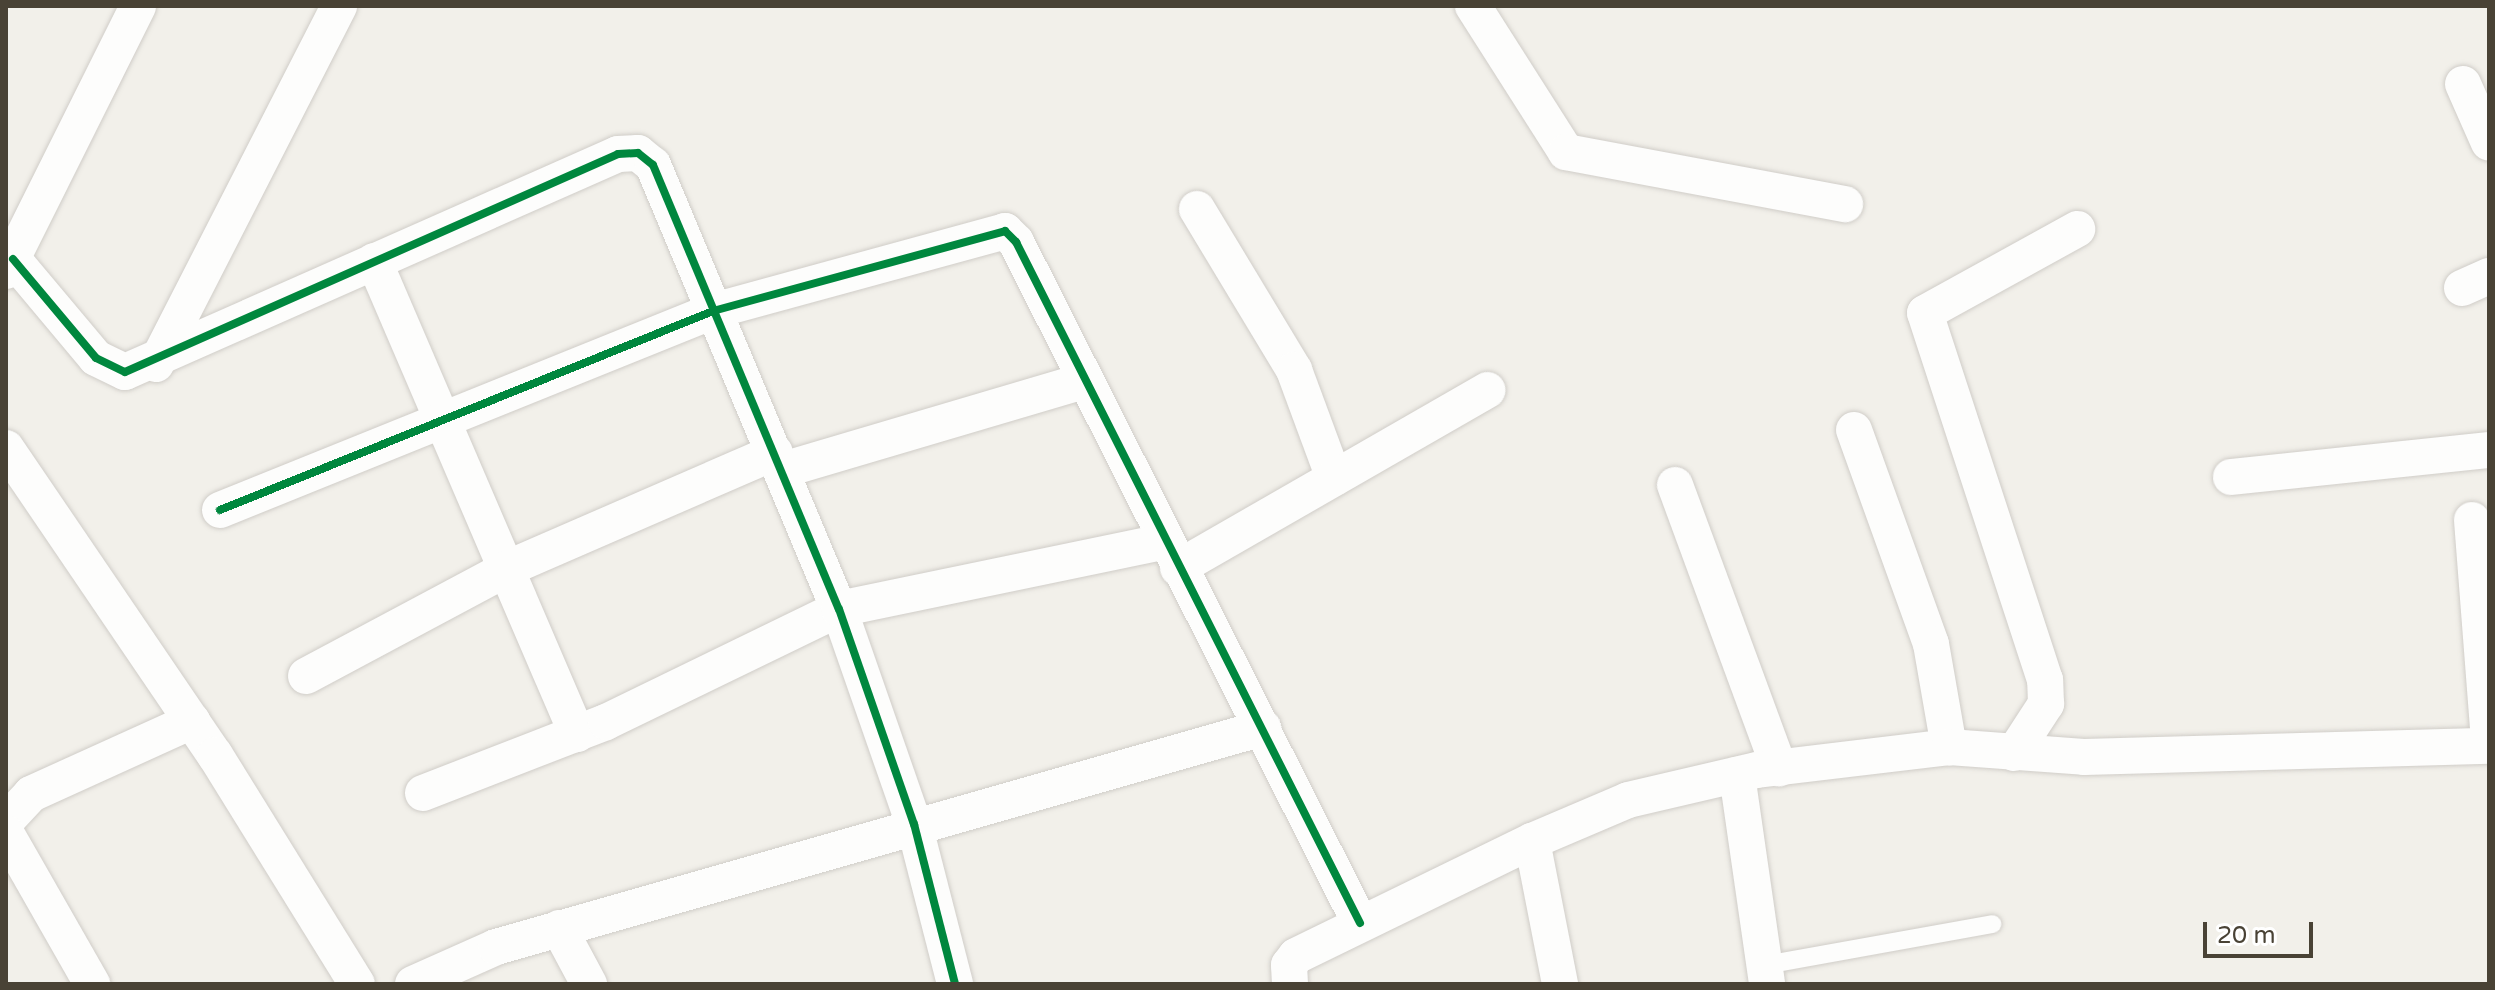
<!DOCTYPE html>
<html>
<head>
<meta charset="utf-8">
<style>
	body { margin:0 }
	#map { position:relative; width:2495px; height:990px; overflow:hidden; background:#f2f0ea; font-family:"Varela Round",sans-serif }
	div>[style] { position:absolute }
	.roads { filter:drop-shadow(0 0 2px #d0cdc8) drop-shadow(0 0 2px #d0cdc8) }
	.lane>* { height:18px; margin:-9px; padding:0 9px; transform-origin:9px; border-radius:9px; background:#fdfdfc }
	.street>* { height:36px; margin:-18px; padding:0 18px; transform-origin:18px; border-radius:18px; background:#fdfdfc }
	.cycleway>* { height:8px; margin:-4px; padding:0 4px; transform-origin:4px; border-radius:4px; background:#00873e }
	span { translate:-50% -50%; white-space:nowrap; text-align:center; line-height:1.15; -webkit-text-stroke:6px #fff; paint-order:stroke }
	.frame { position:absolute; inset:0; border:8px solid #494235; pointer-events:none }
	.scale { position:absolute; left:2203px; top:922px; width:110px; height:36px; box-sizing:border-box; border:4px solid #494235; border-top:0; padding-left:10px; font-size:24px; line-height:28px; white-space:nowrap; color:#494235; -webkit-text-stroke:6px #fff; paint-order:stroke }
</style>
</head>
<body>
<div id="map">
	<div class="roads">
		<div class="lane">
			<div style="left:1765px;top:965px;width:231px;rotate:-10.2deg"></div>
		</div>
		<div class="street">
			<div style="left:1473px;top:6px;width:173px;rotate:57.5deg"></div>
			<div style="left:1566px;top:152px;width:284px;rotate:10.6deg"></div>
			<div style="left:2463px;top:84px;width:64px;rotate:66.2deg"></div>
			<div style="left:1197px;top:209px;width:188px;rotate:58.9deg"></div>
			<div style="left:1294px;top:370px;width:115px;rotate:69.7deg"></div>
			<div style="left:13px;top:259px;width:129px;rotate:50deg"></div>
			<div style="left:96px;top:358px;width:32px;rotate:26deg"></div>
			<div style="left:125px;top:372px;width:539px;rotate:-23.85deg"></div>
			<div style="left:618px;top:154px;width:20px;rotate:-3deg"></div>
			<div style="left:638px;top:153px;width:19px;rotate:39deg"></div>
			<div style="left:653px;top:165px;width:481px;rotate:67.3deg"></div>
			<div style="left:839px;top:609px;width:228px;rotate:70.8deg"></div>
			<div style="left:914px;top:824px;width:165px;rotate:75.6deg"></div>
			<div style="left:374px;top:261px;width:515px;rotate:66.77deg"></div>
			<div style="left:6px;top:271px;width:296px;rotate:-63.5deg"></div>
			<div style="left:2462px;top:288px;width:30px;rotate:-24deg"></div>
			<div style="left:156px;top:364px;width:402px;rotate:-62.9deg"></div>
			<div style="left:1854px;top:430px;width:227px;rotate:70.2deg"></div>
			<div style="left:1931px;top:644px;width:105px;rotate:80.1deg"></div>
			<div style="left:6px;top:448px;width:371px;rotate:55.8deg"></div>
			<div style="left:215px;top:755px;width:269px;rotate:58.2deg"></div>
			<div style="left:783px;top:470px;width:314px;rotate:-16.5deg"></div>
			<div style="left:2231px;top:477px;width:259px;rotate:-6deg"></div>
			<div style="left:1675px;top:485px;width:302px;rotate:69.8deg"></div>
			<div style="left:220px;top:510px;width:532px;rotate:-21.98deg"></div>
			<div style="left:713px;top:311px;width:303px;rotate:-15.3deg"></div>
			<div style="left:1005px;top:231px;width:16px;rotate:45deg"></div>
			<div style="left:1016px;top:242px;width:763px;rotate:63.2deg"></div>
			<div style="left:2472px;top:520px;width:220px;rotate:85.6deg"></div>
			<div style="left:1178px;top:568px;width:357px;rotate:-29.9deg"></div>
			<div style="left:306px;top:676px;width:227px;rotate:-28.1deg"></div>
			<div style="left:506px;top:569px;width:293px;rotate:-23.5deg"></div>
			<div style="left:2014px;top:753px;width:59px;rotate:-56.9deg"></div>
			<div style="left:2046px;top:704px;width:24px;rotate:-92deg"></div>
			<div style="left:2045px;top:680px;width:386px;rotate:-108.1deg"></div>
			<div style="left:1925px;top:313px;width:174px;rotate:-28.9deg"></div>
			<div style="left:1737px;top:775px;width:211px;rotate:81.8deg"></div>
			<div style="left:423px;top:793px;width:196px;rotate:-21.2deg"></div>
			<div style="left:606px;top:722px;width:259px;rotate:-25.9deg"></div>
			<div style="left:839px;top:609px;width:331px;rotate:-11.7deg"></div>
			<div style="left:6px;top:821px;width:37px;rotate:-47deg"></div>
			<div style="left:31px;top:794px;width:177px;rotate:-24.4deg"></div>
			<div style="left:6px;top:833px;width:174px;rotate:60.3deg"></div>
			<div style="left:1532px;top:841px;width:146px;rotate:78.9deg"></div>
			<div style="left:559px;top:928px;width:64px;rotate:61.8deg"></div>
			<div style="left:413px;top:984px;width:91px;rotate:-24deg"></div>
			<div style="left:496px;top:947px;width:798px;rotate:-15.94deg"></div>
			<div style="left:1290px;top:984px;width:19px;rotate:-93deg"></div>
			<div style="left:1289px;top:965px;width:11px;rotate:-52deg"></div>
			<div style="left:1296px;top:956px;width:263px;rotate:-26deg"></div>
			<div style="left:1532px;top:841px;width:104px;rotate:-23.1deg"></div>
			<div style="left:1628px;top:800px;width:132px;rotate:-13.1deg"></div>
			<div style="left:1757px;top:770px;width:193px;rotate:-6.8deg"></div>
			<div style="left:1949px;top:747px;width:135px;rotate:4.2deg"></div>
			<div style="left:2084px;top:757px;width:405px;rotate:-1.6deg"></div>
		</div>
	</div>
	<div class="cycleway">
		<div style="left:13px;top:259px;width:129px;rotate:50deg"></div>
		<div style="left:96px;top:358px;width:32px;rotate:26deg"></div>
		<div style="left:125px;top:372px;width:539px;rotate:-23.85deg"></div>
		<div style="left:618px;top:154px;width:20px;rotate:-3deg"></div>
		<div style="left:638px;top:153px;width:19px;rotate:39deg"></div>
		<div style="left:653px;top:165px;width:481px;rotate:67.3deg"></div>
		<div style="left:839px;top:609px;width:228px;rotate:70.8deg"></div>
		<div style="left:914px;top:824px;width:165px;rotate:75.6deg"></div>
		<div style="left:220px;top:510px;width:532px;rotate:-21.98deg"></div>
		<div style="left:713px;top:311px;width:303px;rotate:-15.3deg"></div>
		<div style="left:1005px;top:231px;width:16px;rotate:45deg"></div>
		<div style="left:1016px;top:242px;width:763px;rotate:63.2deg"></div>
	</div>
	<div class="frame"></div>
	<div class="scale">20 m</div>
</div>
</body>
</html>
